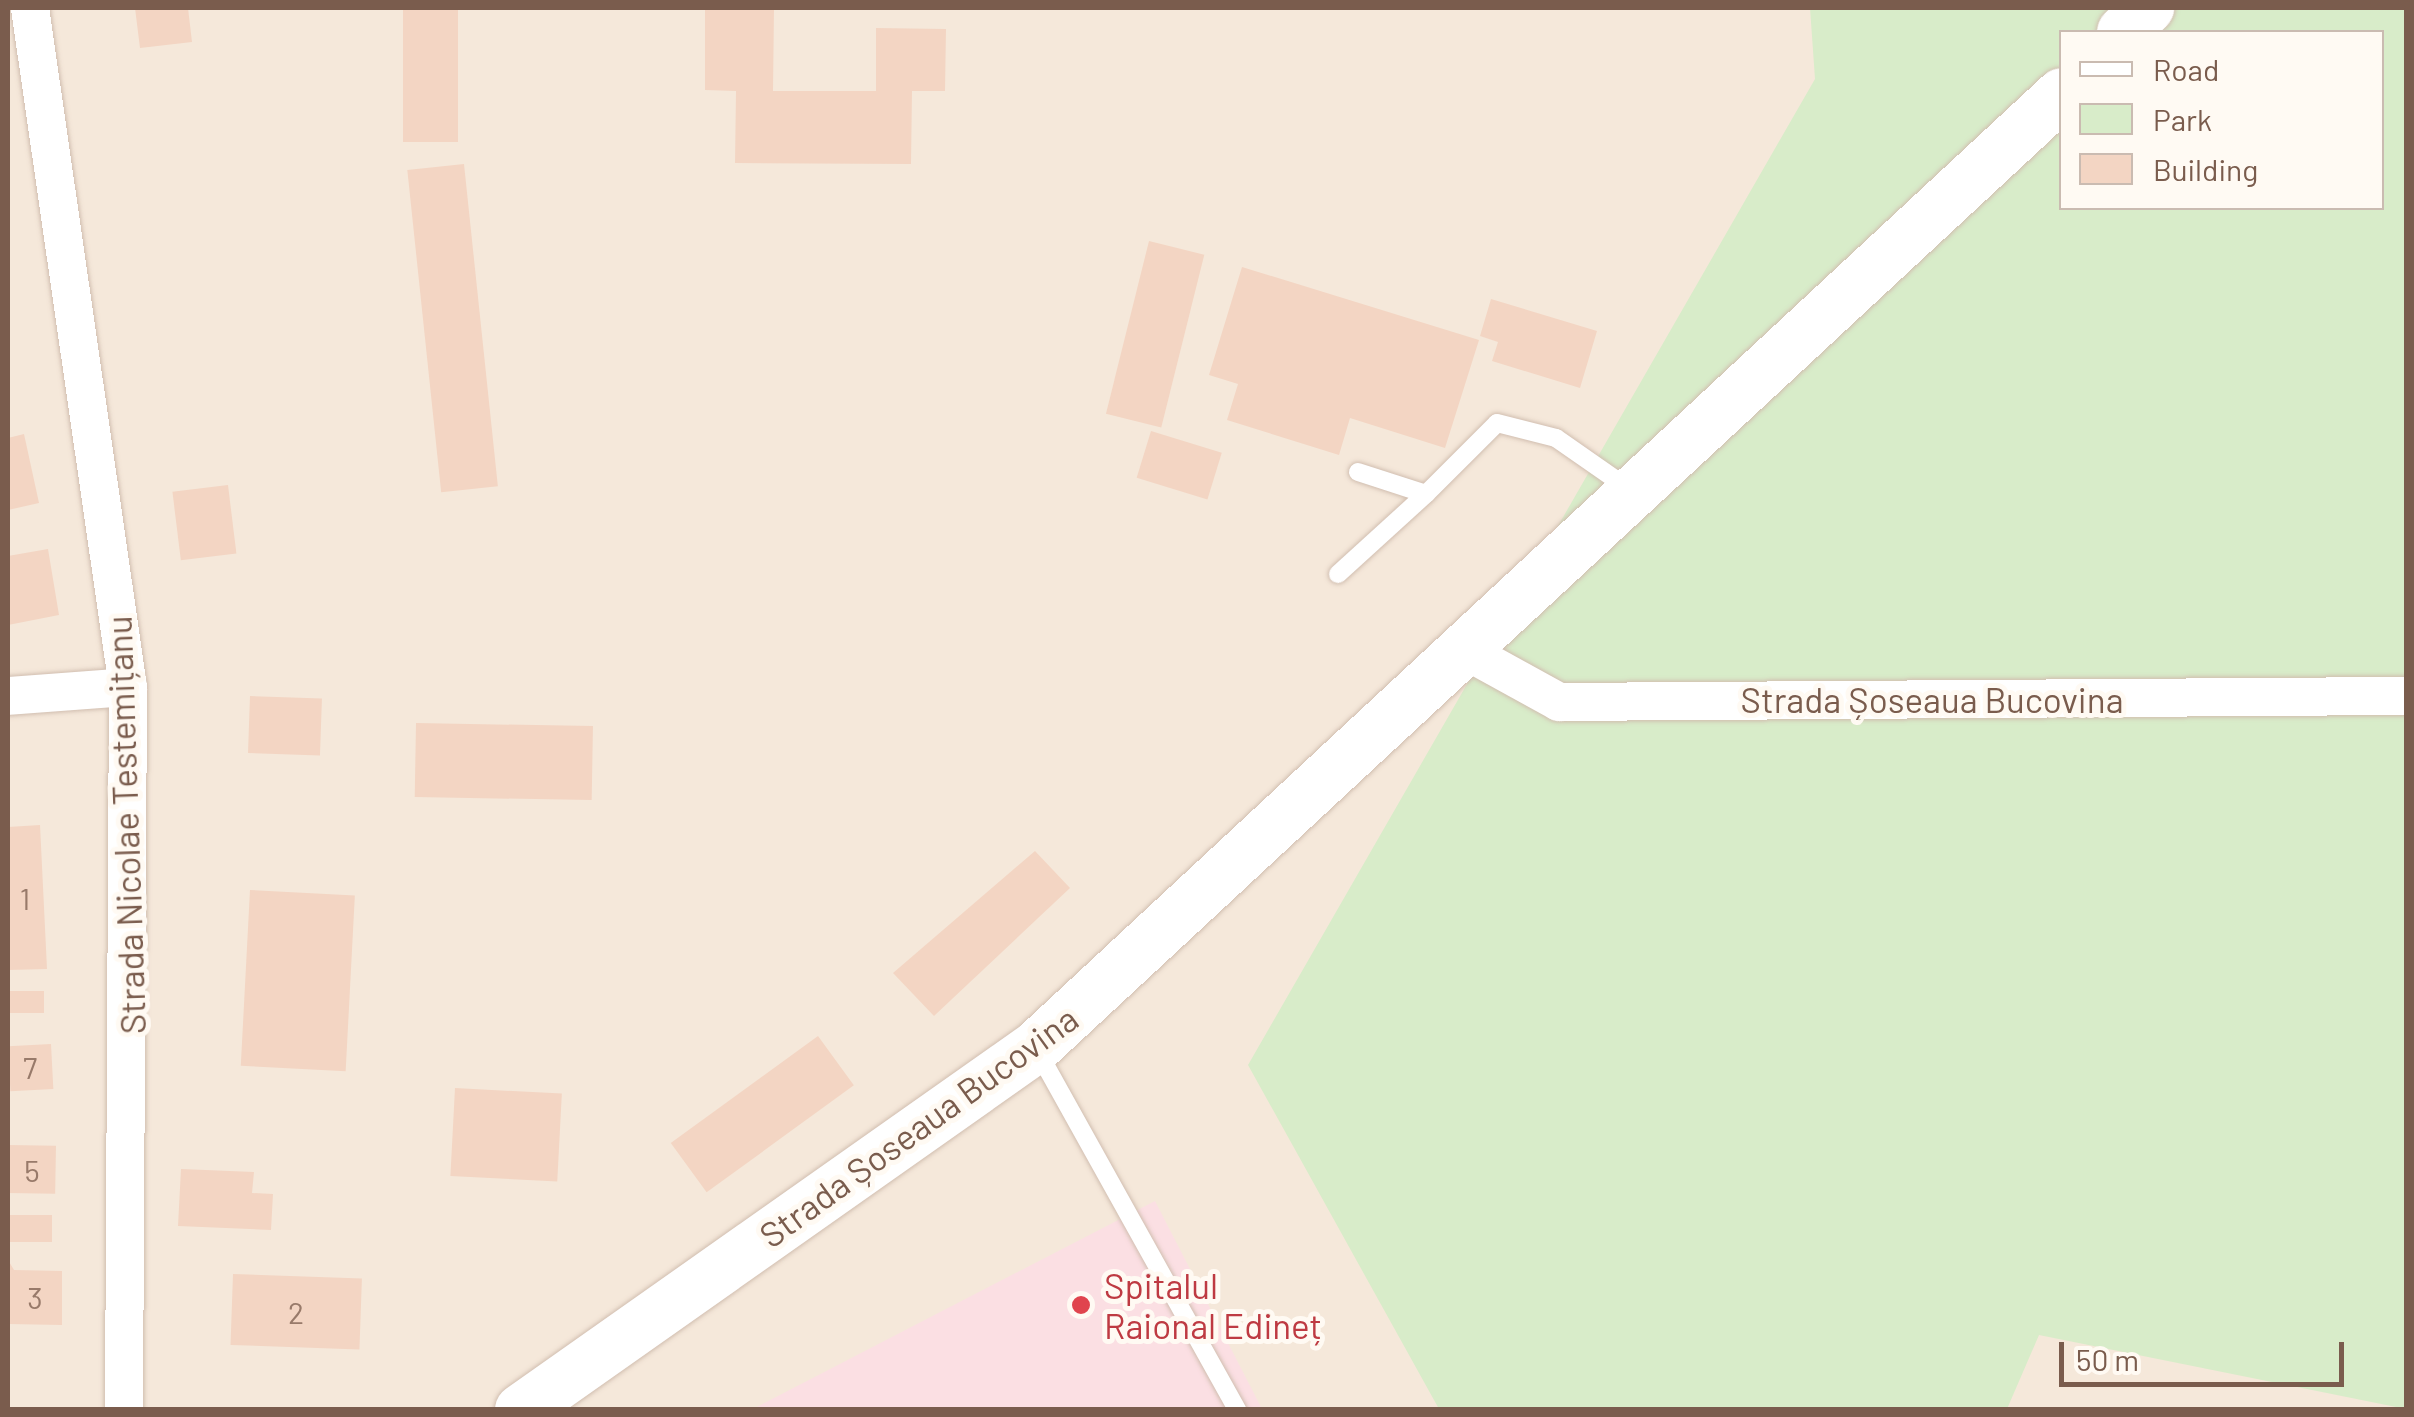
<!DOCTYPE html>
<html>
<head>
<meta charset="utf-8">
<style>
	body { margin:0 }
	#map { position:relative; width:2414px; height:1417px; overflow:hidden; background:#fdf6ec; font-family:Barlow,sans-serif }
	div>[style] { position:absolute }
	.residential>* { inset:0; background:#f5e8da }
	.medical>* { inset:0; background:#fbdfe3 }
	.green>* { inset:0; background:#d8ecc9 }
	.building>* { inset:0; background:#f3d5c3; transform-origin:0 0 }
	.roads { filter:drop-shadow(0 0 2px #d1beb0) drop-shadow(0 0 2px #d1beb0) }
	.service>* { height:18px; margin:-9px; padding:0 9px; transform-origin:9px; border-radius:9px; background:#fff }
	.minor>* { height:38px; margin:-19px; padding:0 19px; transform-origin:19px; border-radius:19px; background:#fff }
	.secondary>* { height:52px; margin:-26px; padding:0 26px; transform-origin:26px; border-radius:26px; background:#fff }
	.dots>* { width:28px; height:28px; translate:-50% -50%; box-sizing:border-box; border:5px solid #fffaf3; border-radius:50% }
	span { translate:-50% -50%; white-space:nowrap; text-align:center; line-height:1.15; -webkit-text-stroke:10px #fffaf3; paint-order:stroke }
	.number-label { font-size:30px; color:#987a6a }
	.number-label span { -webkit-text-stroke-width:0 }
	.street-label { font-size:35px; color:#7a5c4d }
	.health-label { font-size:35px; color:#be3a42 }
	.left { translate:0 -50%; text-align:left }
	.frame { position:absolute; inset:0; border:10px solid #7a5c4d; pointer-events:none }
	.legend { position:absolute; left:2059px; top:30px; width:325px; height:180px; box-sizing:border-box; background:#fffaf3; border:2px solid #cabbb1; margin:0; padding:12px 18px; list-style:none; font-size:30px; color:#7a5c4d }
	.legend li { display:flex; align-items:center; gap:20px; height:50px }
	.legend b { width:50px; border:2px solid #cabbb1 }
	.scale { position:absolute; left:2059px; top:1342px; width:285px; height:45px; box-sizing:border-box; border:5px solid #7a5c4d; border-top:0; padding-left:12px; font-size:30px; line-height:35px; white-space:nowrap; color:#7a5c4d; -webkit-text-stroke:8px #fffaf3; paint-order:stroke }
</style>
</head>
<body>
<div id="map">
	<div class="residential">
		<div style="clip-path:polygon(evenodd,8px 8px,2406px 8px,2406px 1409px,8px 1409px,8px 8px,2062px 32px,2382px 32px,2382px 208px,2062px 208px,2062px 32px)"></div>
	</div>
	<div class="medical">
		<div style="clip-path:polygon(1155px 1201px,1262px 1409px,751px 1410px)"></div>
	</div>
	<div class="green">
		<div style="clip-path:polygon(evenodd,1810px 8px,2406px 8px,2406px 1409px,2039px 1335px,2007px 1409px,1439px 1409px,1248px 1065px,1815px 79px,1810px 8px,2062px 32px,2382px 32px,2382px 208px,2062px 208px,2062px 32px)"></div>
	</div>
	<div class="building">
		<div style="clip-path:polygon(135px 8px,188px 8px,192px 42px,140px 48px)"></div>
		<div style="left:403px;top:8px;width:55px;height:134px"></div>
		<div style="clip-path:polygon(705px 8px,774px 8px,773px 91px,876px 91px,876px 28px,946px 29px,945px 91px,912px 91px,911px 164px,735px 163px,736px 91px,705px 90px)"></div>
		<div style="left:464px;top:164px;width:324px;height:57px;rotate:84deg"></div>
		<div style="left:1149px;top:241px;width:57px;height:178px;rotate:14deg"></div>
		<div style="clip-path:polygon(1242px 267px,1479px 340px,1445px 448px,1350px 418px,1339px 455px,1227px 420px,1238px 384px,1209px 375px)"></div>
		<div style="clip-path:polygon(1491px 299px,1597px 331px,1580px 388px,1492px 361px,1498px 342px,1480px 336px)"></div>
		<div style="left:1151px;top:431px;width:74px;height:49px;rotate:17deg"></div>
		<div style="clip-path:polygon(24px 434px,39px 503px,8px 510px,8px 438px)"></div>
		<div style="left:228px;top:485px;width:69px;height:56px;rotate:83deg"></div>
		<div style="clip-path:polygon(48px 549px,59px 615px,8px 625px,8px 556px)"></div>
		<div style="left:250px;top:696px;width:72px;height:57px;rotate:2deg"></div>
		<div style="left:416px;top:723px;width:177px;height:74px;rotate:1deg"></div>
		<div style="clip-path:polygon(40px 825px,47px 969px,8px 970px,8px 827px)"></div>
		<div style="clip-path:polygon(1035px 851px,1070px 888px,934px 1016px,893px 973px)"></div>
		<div style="left:250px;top:890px;width:105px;height:176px;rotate:3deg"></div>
		<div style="left:44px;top:991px;width:22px;height:36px;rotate:90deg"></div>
		<div style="left:818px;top:1036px;width:61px;height:182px;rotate:54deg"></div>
		<div style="left:51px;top:1044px;width:45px;height:43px;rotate:87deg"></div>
		<div style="left:455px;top:1088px;width:107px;height:88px;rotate:3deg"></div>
		<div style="left:8px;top:1145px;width:48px;height:48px;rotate:1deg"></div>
		<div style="clip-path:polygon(181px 1169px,254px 1172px,252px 1193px,273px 1194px,271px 1230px,178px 1226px)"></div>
		<div style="left:52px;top:1215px;width:27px;height:44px;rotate:90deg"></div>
		<div style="clip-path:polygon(8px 1260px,14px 1270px,62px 1271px,62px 1325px,8px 1324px)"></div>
		<div style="left:233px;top:1274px;width:129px;height:71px;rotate:2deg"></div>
	</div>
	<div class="roads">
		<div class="service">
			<div style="left:1358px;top:472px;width:71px;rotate:17.9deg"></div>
			<div style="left:1426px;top:494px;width:100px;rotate:-45deg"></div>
			<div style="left:1497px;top:423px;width:61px;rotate:14.3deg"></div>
			<div style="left:1556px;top:438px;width:93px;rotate:34.9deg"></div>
			<div style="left:1338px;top:574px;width:119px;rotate:-42.3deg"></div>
			<div style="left:1038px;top:1052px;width:410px;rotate:60.9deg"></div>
		</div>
		<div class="minor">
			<div style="left:30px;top:8px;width:686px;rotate:81.79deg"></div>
			<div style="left:128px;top:687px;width:723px;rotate:90.32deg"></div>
			<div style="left:1470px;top:653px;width:102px;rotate:28.8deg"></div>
			<div style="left:1559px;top:702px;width:847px;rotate:-0.41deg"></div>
			<div style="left:8px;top:696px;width:120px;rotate:-4.3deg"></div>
		</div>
		<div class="secondary">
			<div style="left:2123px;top:32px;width:35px;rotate:-44deg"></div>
			<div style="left:521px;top:1410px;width:630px;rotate:-35.18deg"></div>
			<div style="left:1036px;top:1047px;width:1400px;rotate:-42.89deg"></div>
		</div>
	</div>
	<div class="dots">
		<div style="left:1081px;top:1305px;background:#e0444e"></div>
	</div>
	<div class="number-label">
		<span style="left:25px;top:898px">1</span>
		<span style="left:30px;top:1067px">7</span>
		<span style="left:32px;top:1170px">5</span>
		<span style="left:35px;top:1297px">3</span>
		<span style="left:296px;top:1312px">2</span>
	</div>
	<div class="street-label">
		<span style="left:1932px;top:699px">Strada Șoseaua Bucovina</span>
		<span style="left:125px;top:825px;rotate:-92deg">Strada Nicolae Testemițanu</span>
		<span style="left:918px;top:1126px;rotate:-36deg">Strada Șoseaua Bucovina</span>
	</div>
	<div class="health-label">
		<span class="left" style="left:1104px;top:1305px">Spitalul<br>Raional Edineț</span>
	</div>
	<div class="frame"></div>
	<ul class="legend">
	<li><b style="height:12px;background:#fff"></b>Road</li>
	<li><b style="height:28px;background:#d8ecc9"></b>Park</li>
	<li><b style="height:28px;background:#f3d5c3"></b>Building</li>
	</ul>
	<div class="scale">50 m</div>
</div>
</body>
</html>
